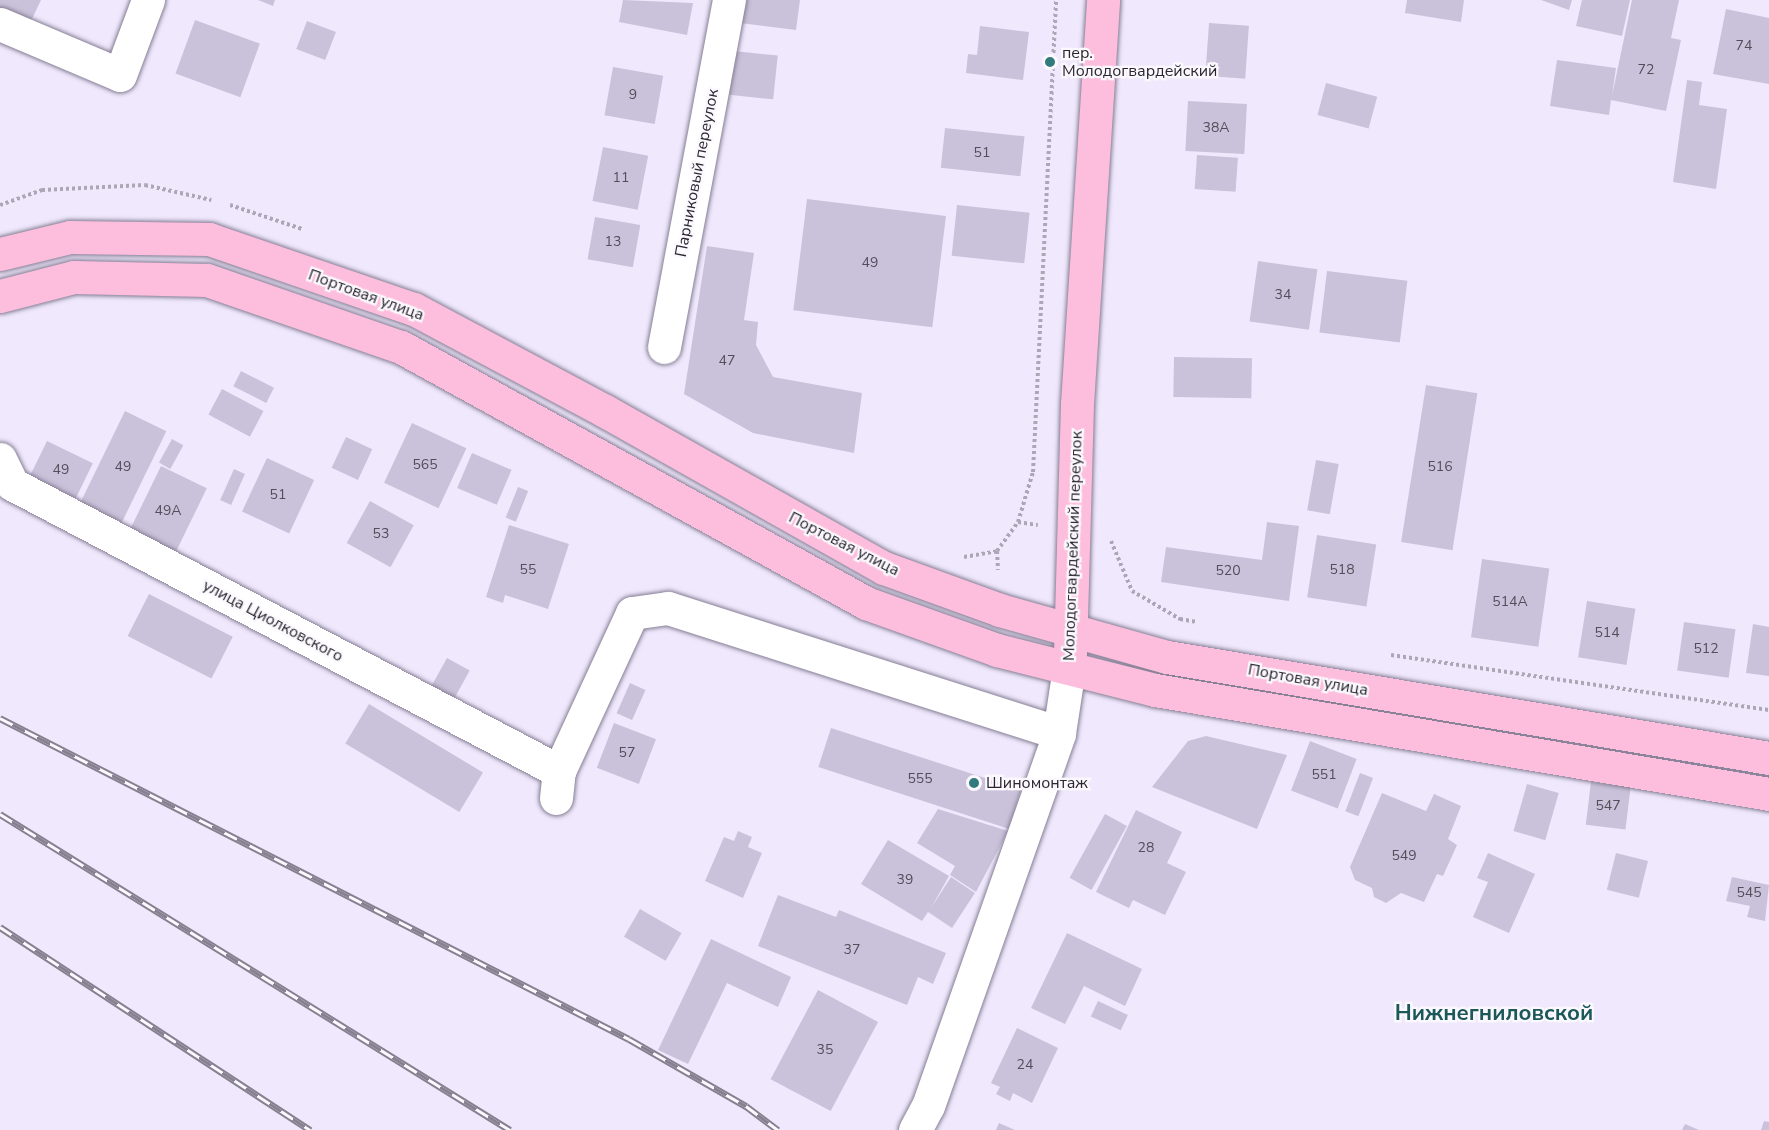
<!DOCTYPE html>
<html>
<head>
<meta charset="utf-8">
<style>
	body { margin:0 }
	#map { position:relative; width:1769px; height:1130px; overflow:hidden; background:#f0e9fd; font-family:"Nunito Sans",sans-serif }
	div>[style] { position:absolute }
	.building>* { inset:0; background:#cac2da; transform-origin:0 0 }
	.path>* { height:4px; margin-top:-2px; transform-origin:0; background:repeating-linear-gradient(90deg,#aca7b7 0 3px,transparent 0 6px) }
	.roads { filter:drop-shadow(0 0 2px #857e94) drop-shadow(0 0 2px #857e94) }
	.minor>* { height:33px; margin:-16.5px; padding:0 16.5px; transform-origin:16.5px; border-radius:16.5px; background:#fff }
	.major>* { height:33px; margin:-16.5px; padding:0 16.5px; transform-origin:16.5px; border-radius:16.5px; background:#fdbedd }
	.rail>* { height:7px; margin-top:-3.5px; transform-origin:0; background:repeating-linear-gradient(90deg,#fbf9fe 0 14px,#868190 0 28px); box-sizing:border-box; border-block:2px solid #868190 }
	.dots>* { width:16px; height:16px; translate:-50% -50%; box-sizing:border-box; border:3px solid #fbf9fe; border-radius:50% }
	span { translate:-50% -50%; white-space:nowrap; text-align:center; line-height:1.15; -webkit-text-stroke:4.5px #fbf9fe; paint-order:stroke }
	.number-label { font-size:14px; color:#524e5a }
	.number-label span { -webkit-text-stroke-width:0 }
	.poi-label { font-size:16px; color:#2a2730 }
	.left { translate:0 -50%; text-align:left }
	.street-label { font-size:16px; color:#2a2730 }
	.district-label { font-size:22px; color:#1c585a; font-weight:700 }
</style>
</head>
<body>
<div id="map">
	<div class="building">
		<div style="clip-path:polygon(0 0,41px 0,30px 23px,0 8px)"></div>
		<div style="clip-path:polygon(258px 0,275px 0,273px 6px)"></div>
		<div style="clip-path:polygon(623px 0,693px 3px,687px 35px,619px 22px)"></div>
		<div style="clip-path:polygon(742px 0,800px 0,796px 30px,740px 23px)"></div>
		<div style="clip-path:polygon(1407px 0,1464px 0,1461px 22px,1405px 13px)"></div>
		<div style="clip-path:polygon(1541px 0,1572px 0,1569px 10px)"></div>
		<div style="clip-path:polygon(1582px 0,1630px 0,1622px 36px,1576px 26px)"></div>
		<div style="clip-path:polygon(1632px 0,1679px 0,1671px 38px,1681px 40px,1666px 111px,1611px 100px,1609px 115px,1550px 106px,1557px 60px,1616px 68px,1612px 96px)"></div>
		<div style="clip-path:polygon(1726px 9px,1769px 18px,1769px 84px,1713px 74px)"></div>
		<div style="left:195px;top:20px;width:69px;height:57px;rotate:20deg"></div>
		<div style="left:307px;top:21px;width:31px;height:30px;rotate:21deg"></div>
		<div style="left:1209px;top:23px;width:40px;height:53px;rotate:4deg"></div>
		<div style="clip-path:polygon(980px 26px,1029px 32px,1023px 80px,966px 73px,968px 54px,977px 55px)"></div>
		<div style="left:734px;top:51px;width:44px;height:44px;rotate:6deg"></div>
		<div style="left:613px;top:67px;width:51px;height:49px;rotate:10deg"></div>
		<div style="clip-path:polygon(1687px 80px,1702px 82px,1699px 105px,1727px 109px,1716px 189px,1673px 182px)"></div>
		<div style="left:1326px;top:83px;width:53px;height:33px;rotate:15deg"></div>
		<div style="left:1188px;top:101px;width:59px;height:50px;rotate:3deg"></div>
		<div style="left:945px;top:128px;width:80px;height:40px;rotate:6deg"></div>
		<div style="left:603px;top:147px;width:46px;height:55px;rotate:11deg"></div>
		<div style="left:1197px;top:155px;width:41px;height:34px;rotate:4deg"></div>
		<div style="left:807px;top:199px;width:140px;height:112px;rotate:7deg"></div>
		<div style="left:957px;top:205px;width:73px;height:51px;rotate:6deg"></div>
		<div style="left:595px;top:217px;width:46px;height:43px;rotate:10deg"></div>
		<div style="clip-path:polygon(707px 246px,754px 253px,744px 320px,758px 322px,756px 345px,773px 377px,862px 393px,854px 453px,753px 433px,684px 394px)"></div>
		<div style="left:1258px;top:261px;width:60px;height:61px;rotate:8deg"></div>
		<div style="left:1327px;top:271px;width:81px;height:62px;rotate:7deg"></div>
		<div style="left:1174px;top:357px;width:78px;height:40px;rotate:1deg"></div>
		<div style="left:241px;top:371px;width:37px;height:17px;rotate:27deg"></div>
		<div style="left:1426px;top:385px;width:52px;height:159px;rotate:9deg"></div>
		<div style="left:222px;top:389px;width:47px;height:29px;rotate:28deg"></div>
		<div style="left:125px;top:411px;width:46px;height:102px;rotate:26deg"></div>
		<div style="left:412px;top:423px;width:60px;height:66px;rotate:25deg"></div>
		<div style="left:346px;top:437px;width:29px;height:34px;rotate:25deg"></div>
		<div style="left:172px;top:439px;width:13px;height:27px;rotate:29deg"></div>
		<div style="left:47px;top:441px;width:51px;height:40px;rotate:26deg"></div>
		<div style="left:472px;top:453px;width:43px;height:38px;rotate:23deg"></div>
		<div style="left:267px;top:458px;width:52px;height:59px;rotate:25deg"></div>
		<div style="left:1316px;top:460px;width:23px;height:51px;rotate:10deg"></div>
		<div style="left:161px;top:466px;width:51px;height:75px;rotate:26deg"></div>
		<div style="left:234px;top:469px;width:12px;height:34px;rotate:24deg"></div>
		<div style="left:518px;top:487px;width:11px;height:33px;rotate:22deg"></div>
		<div style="left:370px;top:501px;width:50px;height:48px;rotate:29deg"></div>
		<div style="clip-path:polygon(1267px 522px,1299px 526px,1289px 601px,1161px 582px,1166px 547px,1262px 560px)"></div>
		<div style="clip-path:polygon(509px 525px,569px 544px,548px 609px,505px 595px,503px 603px,486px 597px)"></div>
		<div style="left:1317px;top:535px;width:60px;height:63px;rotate:9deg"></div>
		<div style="left:1482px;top:559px;width:68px;height:79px;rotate:8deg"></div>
		<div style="left:149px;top:594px;width:94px;height:47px;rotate:27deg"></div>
		<div style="left:1587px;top:601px;width:49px;height:57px;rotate:9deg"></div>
		<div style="left:1684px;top:622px;width:52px;height:49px;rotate:8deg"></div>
		<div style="clip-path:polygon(1753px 624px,1769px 627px,1769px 676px,1746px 673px)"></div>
		<div style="left:447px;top:658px;width:26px;height:32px;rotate:29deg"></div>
		<div style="left:630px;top:683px;width:17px;height:33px;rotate:24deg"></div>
		<div style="left:369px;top:704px;width:133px;height:46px;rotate:31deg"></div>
		<div style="left:614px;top:723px;width:45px;height:48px;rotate:21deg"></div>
		<div style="left:831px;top:728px;width:200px;height:41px;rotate:18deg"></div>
		<div style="clip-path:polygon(1206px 736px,1287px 755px,1257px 829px,1152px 787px,1188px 741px)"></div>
		<div style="left:1310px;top:741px;width:50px;height:53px;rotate:21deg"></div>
		<div style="left:1360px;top:773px;width:14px;height:41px;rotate:21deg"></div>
		<div style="left:1591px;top:782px;width:40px;height:43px;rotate:7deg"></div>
		<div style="left:1527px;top:784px;width:33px;height:49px;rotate:16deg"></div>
		<div style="clip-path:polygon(1382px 793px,1426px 811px,1434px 794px,1461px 806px,1448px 839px,1457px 845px,1443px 876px,1437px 874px,1424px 902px,1401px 893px,1386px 903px,1374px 897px,1372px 888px,1355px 880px,1350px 867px)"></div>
		<div style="clip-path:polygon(938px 809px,1008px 831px,976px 892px,950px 875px,955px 866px,917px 843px)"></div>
		<div style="clip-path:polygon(1136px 810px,1182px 832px,1167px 863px,1186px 872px,1165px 915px,1133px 900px,1129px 908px,1096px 892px)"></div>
		<div style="left:1105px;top:814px;width:25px;height:73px;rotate:29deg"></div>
		<div style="clip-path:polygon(738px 831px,752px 837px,748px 847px,762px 853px,743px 898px,705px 881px,724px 837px,734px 841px)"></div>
		<div style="clip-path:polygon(888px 840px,949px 876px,931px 908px,951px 877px,975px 893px,952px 928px,928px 912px,922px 921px,861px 884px)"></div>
		<div style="clip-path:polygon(1488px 853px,1535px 874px,1509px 933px,1473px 917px,1488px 882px,1477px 878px)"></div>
		<div style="left:1616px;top:853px;width:33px;height:38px;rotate:14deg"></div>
		<div style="clip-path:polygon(1732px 877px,1769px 885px,1765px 921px,1747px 917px,1750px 906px,1726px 901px)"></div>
		<div style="clip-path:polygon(778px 895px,836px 917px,839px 910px,946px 953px,933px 984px,918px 977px,907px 1005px,758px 946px)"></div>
		<div style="left:640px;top:909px;width:48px;height:32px;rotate:30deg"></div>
		<div style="clip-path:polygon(1067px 933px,1142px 969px,1125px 1006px,1084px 986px,1065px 1024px,1031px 1008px)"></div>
		<div style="clip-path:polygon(711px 939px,791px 977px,778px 1007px,727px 983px,688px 1064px,658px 1050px)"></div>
		<div style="left:818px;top:990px;width:68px;height:101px;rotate:28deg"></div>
		<div style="left:1098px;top:1001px;width:33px;height:17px;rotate:25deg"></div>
		<div style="clip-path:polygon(1017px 1028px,1058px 1048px,1032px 1103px,1013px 1093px,1010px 1101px,996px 1094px,1000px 1087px,991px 1083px)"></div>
		<div style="clip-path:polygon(1764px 1121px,1769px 1122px,1769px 1130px,1761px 1130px)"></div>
		<div style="clip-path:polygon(999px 1123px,1015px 1130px,996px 1130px)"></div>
		<div style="clip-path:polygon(1685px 1124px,1699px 1130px,1682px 1130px)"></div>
	</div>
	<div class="path">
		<div style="left:0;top:205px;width:45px;rotate:-19.7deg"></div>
		<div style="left:42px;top:190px;width:103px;rotate:-2.8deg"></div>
		<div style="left:145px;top:185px;width:68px;rotate:12.8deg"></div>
		<div style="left:230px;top:205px;width:76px;rotate:18.4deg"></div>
		<div style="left:1018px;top:522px;width:20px;rotate:9deg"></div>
		<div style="left:1111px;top:541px;width:54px;rotate:67.2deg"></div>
		<div style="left:1132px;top:591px;width:56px;rotate:30.3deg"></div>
		<div style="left:1180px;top:619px;width:17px;rotate:10deg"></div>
		<div style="left:997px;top:551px;width:19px;rotate:87deg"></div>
		<div style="left:964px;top:557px;width:34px;rotate:-10deg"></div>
		<div style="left:997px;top:551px;width:36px;rotate:-54deg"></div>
		<div style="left:1018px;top:522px;width:52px;rotate:-73.3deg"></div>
		<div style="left:1033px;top:472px;width:473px;rotate:-87.2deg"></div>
		<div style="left:1391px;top:655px;width:382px;rotate:8.3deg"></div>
	</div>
	<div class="roads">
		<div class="minor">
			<div style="left:0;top:24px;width:130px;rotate:23deg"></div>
			<div style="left:120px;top:75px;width:80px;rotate:-69.5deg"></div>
			<div style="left:664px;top:347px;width:353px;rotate:-79.4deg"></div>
			<div style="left:0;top:459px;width:28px;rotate:64deg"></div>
			<div style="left:12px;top:484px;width:618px;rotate:27.69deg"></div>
			<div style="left:556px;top:798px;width:27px;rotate:-84deg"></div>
			<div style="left:559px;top:771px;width:174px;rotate:-65.2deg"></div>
			<div style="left:632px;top:613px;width:36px;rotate:-8deg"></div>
			<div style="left:668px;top:608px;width:410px;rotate:17.7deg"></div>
			<div style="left:915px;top:1130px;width:27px;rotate:-62deg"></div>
			<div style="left:928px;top:1106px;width:395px;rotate:-70.6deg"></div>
			<div style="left:1059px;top:733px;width:66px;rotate:-81.3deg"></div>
		</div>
		<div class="major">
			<div style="left:0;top:254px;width:72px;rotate:-13.7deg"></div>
			<div style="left:70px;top:237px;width:139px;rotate:0.8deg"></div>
			<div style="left:209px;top:239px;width:217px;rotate:18.9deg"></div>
			<div style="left:414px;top:309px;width:217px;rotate:28.1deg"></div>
			<div style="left:605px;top:411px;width:320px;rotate:29.4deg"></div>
			<div style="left:884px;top:568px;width:123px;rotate:19.9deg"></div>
			<div style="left:1000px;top:610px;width:173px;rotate:15.7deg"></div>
			<div style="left:1167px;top:657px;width:610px;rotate:9.52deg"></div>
			<div style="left:0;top:296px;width:76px;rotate:-14.4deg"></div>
			<div style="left:74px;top:277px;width:133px;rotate:1.3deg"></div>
			<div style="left:207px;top:280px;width:205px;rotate:19.1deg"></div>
			<div style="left:401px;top:347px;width:531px;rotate:28.83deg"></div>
			<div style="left:866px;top:603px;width:139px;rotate:19.7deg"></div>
			<div style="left:997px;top:650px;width:163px;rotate:14.2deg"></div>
			<div style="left:1155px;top:690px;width:623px;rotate:9.61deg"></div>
			<div style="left:1070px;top:654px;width:250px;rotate:-88.4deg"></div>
			<div style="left:1077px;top:404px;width:405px;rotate:-86.3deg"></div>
		</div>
	</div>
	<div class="rail">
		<div style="left:0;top:718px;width:706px;rotate:27.04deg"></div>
		<div style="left:629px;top:1039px;width:135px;rotate:29.8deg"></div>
		<div style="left:746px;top:1106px;width:40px;rotate:37deg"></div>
		<div style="left:0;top:814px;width:600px;rotate:31.78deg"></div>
		<div style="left:0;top:927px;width:371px;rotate:33.2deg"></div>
	</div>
	<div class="dots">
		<div style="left:1050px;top:62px;background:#317a7d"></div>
		<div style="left:974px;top:783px;background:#317a7d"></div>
	</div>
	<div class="number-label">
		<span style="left:1744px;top:46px">74</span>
		<span style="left:1646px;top:70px">72</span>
		<span style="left:633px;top:95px">9</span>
		<span style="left:1216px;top:128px">38А</span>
		<span style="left:982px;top:153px">51</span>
		<span style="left:621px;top:178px">11</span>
		<span style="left:613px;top:242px">13</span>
		<span style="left:870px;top:263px">49</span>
		<span style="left:1283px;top:295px">34</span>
		<span style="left:727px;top:361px">47</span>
		<span style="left:425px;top:465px">565</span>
		<span style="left:123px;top:467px">49</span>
		<span style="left:1440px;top:467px">516</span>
		<span style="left:61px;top:470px">49</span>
		<span style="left:278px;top:495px">51</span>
		<span style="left:168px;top:511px">49А</span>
		<span style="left:381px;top:534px">53</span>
		<span style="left:528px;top:570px">55</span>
		<span style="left:1342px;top:570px">518</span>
		<span style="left:1228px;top:571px">520</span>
		<span style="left:1510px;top:602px">514А</span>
		<span style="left:1607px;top:633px">514</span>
		<span style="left:1706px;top:649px">512</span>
		<span style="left:627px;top:753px">57</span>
		<span style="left:1324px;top:775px">551</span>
		<span style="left:920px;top:779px">555</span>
		<span style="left:1608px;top:806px">547</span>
		<span style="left:1146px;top:848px">28</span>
		<span style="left:1404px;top:856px">549</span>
		<span style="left:905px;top:880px">39</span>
		<span style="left:1749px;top:893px">545</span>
		<span style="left:852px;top:950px">37</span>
		<span style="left:825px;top:1050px">35</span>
		<span style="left:1025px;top:1065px">24</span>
	</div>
	<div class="poi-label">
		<span class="left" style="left:1062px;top:62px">пер.<br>Молодогвардейский</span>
		<span class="left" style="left:986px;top:783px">Шиномонтаж</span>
	</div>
	<div class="street-label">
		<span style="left:697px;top:173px;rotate:-79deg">Парниковый переулок</span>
		<span style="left:366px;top:295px;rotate:20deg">Портовая улица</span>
		<span style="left:844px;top:544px;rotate:27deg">Портовая улица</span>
		<span style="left:1073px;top:546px;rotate:-88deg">Молодогвардейский переулок</span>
		<span style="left:273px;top:621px;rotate:28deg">улица Циолковского</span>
		<span style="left:1308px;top:680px;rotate:10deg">Портовая улица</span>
	</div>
	<div class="district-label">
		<span style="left:1494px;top:1014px">Нижнегниловской</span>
	</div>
</div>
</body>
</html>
